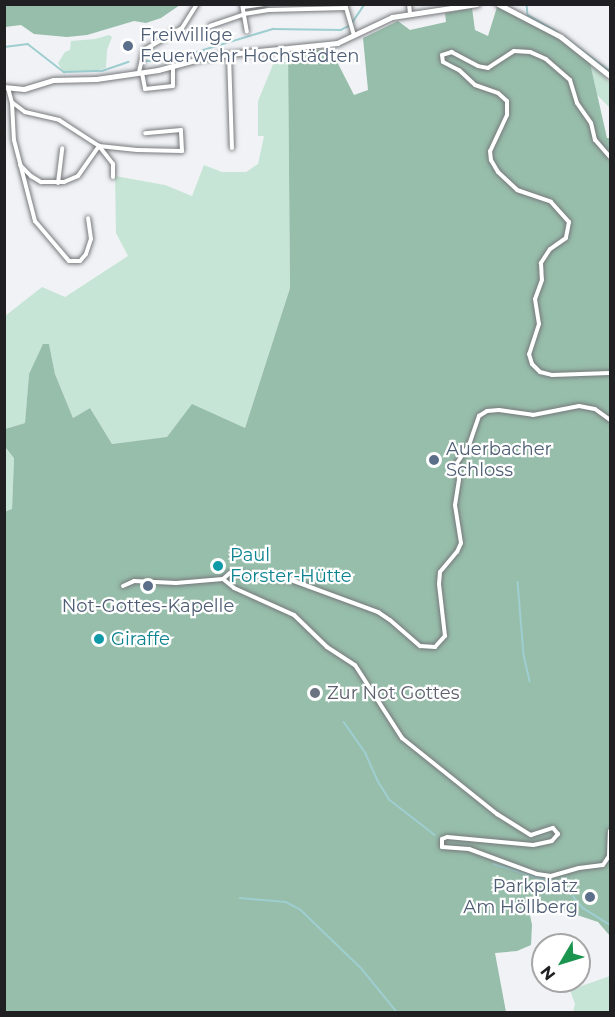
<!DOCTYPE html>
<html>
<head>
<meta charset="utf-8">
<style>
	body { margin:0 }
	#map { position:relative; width:615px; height:1017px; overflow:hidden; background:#f0f2f6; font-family:Montserrat,sans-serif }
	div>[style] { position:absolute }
	.green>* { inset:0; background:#c7e5d6 }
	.forest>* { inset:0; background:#97beab }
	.stream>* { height:1.5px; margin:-0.75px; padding:0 0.75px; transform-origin:0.75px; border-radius:0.75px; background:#9eced0 }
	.roads { filter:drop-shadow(0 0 2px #76787b) drop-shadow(0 0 2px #76787b) }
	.street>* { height:4px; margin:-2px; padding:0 2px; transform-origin:2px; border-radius:2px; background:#fff }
	.secondary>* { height:5px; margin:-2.5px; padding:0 2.5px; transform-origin:2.5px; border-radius:2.5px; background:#fff }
	.dots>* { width:16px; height:16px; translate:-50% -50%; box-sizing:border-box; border:3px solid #fff; border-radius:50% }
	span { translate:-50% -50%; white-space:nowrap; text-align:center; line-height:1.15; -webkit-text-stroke:4.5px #fff; paint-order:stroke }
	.service-label { font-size:18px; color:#4e5e75 }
	.left { translate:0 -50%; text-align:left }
	.right { translate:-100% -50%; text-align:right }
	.culture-label { font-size:18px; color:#0d838f }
	.worship-label { font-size:18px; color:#5b616d }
	.frame { position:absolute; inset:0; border:6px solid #202022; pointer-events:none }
	.north { position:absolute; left:531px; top:933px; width:60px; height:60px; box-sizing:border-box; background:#fff; border:2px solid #a6a6a7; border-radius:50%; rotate:232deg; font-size:16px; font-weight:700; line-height:24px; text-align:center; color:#202022 }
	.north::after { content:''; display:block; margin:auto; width:21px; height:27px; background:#1b9450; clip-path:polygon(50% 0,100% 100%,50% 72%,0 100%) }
</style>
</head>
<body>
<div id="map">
	<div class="green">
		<div style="clip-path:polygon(109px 35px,112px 37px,107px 50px,106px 68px,89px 72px,64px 72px,60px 67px,58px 63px,65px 52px,70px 50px,71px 41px,95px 39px)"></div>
		<div style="clip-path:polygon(274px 62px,288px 62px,290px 288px,245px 428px,112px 444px,90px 408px,73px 418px,55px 374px,49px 344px,44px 344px,29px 374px,25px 423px,5px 429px,5px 316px,42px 287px,65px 297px,128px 256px,116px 233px,115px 176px,165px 185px,192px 196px,204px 165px,222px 172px,246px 172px,258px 164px,264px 136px,258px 136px,258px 101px)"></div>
		<div style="clip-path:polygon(590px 63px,610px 83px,610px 108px,597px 95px)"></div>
		<div style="clip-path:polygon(4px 447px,14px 457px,12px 509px,5px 512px)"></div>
		<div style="clip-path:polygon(610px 976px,610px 1012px,573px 1012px,575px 1004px,570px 990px)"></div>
	</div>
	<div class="forest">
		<div style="clip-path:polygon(4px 5px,5px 4px,180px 5px,161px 18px,146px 23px,134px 21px,87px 35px,67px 37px,34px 34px,21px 25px,5px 27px)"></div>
		<div style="clip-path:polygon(497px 7px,553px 35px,590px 63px,607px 138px,610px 138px,610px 936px,598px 922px,541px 903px,529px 910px,532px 925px,531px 945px,517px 951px,495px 953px,506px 1012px,5px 1012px,4px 512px,12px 509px,14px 458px,5px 447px,5px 429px,25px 423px,29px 374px,43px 344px,49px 344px,55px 374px,73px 418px,90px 408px,112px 444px,167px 437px,192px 404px,245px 428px,290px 288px,288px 54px,330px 48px,354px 95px,368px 90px,363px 38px,398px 21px,410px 30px,446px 22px,445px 13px,472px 8px,475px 30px,488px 36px)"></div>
	</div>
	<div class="stream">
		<div style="left:527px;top:4px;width:11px;rotate:85deg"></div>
		<div style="left:528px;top:15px;width:34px;rotate:30deg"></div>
		<div style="left:352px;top:23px;width:23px;rotate:-56deg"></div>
		<div style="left:563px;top:36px;width:59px;rotate:36.7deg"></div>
		<div style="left:4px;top:47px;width:24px;rotate:-7deg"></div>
		<div style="left:28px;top:44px;width:46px;rotate:37.9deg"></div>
		<div style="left:64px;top:72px;width:38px;rotate:-2deg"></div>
		<div style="left:102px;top:71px;width:28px;rotate:-19deg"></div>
		<div style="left:143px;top:61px;width:24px"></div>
		<div style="left:167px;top:61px;width:111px;rotate:-16.8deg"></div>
		<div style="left:273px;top:29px;width:68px;rotate:0.8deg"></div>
		<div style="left:341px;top:30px;width:9px;rotate:-27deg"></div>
		<div style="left:518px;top:582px;width:73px;rotate:85.3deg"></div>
		<div style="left:524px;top:655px;width:27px;rotate:77deg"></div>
		<div style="left:344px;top:722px;width:39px;rotate:55deg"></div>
		<div style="left:366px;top:754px;width:30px;rotate:66deg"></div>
		<div style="left:378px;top:781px;width:22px;rotate:58deg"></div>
		<div style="left:390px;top:800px;width:57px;rotate:37.9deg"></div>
		<div style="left:494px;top:864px;width:46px;rotate:17.7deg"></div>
		<div style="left:538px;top:878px;width:20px;rotate:11deg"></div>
		<div style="left:558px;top:882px;width:12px;rotate:35deg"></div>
		<div style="left:573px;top:896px;width:16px;rotate:50deg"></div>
		<div style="left:583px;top:908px;width:32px;rotate:32deg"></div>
		<div style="left:240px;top:898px;width:46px;rotate:5deg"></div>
		<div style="left:286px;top:902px;width:17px;rotate:28deg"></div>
		<div style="left:301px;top:910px;width:85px;rotate:44deg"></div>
		<div style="left:362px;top:969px;width:55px;rotate:50.9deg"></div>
	</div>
	<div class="roads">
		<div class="street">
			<div style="left:242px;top:4px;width:28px;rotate:80deg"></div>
			<div style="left:345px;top:4px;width:32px;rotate:74deg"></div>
			<div style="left:409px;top:4px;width:10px;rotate:84deg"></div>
			<div style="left:243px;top:7px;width:22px;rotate:-8deg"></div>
			<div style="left:210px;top:26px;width:36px;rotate:-19deg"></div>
			<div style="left:244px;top:14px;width:25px;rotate:-9deg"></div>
			<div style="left:269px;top:10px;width:77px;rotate:-1.5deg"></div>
			<div style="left:229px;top:54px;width:94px;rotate:88.2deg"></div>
			<div style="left:139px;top:72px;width:23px;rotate:-77deg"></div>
			<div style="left:144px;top:50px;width:44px;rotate:-30.1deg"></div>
			<div style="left:182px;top:28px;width:28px;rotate:-58deg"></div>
			<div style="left:142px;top:73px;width:16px;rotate:79deg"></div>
			<div style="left:145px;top:89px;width:28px;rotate:-6deg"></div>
			<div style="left:173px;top:86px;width:18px;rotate:-90deg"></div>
			<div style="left:8px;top:88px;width:16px;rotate:75deg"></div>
			<div style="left:12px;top:103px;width:37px;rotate:87deg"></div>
			<div style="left:14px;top:140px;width:84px;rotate:75.5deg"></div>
			<div style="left:35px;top:221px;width:52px;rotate:49.6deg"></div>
			<div style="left:69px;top:261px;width:11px"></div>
			<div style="left:80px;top:261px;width:9px;rotate:-49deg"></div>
			<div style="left:86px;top:254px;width:16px;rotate:-72deg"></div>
			<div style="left:91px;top:239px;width:21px;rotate:-98deg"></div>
			<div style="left:13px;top:103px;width:15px;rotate:37deg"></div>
			<div style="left:25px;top:112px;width:35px;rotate:13deg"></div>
			<div style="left:59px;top:120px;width:48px;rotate:33deg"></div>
			<div style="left:99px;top:146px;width:23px;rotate:52deg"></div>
			<div style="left:113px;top:164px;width:13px;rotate:90deg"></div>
			<div style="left:99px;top:146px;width:38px;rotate:6deg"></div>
			<div style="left:137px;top:150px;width:45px;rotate:1.3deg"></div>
			<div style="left:182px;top:151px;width:21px;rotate:-93deg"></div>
			<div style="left:181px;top:130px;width:36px;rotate:175deg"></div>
			<div style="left:610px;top:157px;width:23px;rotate:-131deg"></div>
			<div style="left:595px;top:140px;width:17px;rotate:-103deg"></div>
			<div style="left:591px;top:123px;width:24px;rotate:-125deg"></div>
			<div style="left:577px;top:103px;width:24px;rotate:-107deg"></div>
			<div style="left:570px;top:80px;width:32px;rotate:-139deg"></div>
			<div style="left:546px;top:59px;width:17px;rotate:-156deg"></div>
			<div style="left:530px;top:52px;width:16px;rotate:-176deg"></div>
			<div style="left:514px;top:51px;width:31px;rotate:147deg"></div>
			<div style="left:488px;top:68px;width:10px;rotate:-169deg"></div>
			<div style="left:478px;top:66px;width:30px;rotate:-152deg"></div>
			<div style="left:452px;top:52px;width:10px;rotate:163deg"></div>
			<div style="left:442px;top:55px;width:7px;rotate:82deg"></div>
			<div style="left:443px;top:62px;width:18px;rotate:27deg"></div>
			<div style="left:459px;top:70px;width:22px;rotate:43deg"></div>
			<div style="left:475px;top:85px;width:24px;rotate:19deg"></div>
			<div style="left:498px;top:93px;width:12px;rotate:42deg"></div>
			<div style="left:507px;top:101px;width:14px;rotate:90deg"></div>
			<div style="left:507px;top:115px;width:40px;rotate:115deg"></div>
			<div style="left:490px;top:151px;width:9px;rotate:84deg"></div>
			<div style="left:491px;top:160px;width:14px;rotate:60deg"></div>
			<div style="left:498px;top:172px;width:26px;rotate:43deg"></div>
			<div style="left:517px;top:190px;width:36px;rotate:19deg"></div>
			<div style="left:551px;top:202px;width:27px;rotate:48deg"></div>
			<div style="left:569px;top:222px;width:16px;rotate:101deg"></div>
			<div style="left:566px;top:238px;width:19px;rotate:145deg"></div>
			<div style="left:550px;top:249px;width:17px;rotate:123deg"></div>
			<div style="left:541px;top:263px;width:17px;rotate:87deg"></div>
			<div style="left:542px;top:280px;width:20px;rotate:110deg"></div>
			<div style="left:535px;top:299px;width:25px;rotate:81deg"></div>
			<div style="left:539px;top:324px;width:32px;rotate:108deg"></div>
			<div style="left:529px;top:354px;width:10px;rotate:73deg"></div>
			<div style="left:532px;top:364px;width:11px;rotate:45deg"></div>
			<div style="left:540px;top:372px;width:12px;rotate:14deg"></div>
			<div style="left:552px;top:375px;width:58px;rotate:-2deg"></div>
			<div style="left:20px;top:165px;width:16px;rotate:45deg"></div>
			<div style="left:31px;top:176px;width:12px;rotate:31deg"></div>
			<div style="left:41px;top:182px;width:23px"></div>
			<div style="left:64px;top:182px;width:15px;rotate:-23deg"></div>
			<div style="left:78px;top:176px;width:37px;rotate:-55deg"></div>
			<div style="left:58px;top:183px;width:35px;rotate:-83deg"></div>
			<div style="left:223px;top:579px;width:14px;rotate:39deg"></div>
			<div style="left:234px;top:588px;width:66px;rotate:24.2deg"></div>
			<div style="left:294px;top:615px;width:46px;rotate:44.1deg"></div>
			<div style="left:327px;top:647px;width:33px;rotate:33deg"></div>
			<div style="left:355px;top:665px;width:87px;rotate:57.2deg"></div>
			<div style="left:402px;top:738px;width:122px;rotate:38.7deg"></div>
			<div style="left:497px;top:814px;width:40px;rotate:32deg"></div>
			<div style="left:531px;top:835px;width:23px;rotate:-18deg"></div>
			<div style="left:553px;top:828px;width:8px;rotate:50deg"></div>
			<div style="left:558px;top:834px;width:9px;rotate:131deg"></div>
			<div style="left:552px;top:841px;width:19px;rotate:168deg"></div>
			<div style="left:533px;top:845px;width:86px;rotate:-174.7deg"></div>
			<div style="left:447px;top:837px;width:5px;rotate:158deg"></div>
			<div style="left:442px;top:839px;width:8px;rotate:90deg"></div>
			<div style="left:442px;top:847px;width:27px;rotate:4deg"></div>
			<div style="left:469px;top:849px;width:72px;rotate:20.2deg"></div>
			<div style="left:537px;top:874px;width:14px;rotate:8deg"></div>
			<div style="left:551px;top:876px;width:29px;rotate:-16deg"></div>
			<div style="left:579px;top:868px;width:24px;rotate:-7deg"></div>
			<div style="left:603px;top:865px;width:11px;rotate:-56deg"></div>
			<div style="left:609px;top:856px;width:25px;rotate:-88deg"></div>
			<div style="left:123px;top:586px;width:12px;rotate:-24deg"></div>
			<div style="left:134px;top:581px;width:42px;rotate:2.7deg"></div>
			<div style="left:176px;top:583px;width:47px;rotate:-4.9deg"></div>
			<div style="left:223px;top:579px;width:9px;rotate:-41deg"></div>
			<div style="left:230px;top:573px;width:61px;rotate:6.5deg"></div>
			<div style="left:291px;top:580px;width:93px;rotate:20.2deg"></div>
			<div style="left:378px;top:612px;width:14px;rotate:34deg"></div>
			<div style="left:390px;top:620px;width:40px;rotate:41deg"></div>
			<div style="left:420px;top:646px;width:15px;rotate:4deg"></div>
			<div style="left:435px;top:647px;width:15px;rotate:-48deg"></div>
			<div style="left:445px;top:636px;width:52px;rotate:-96.6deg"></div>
			<div style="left:439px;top:584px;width:12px;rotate:-85deg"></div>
			<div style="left:440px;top:572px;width:26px;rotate:-50deg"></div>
			<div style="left:457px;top:552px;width:10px;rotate:-66deg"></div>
			<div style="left:461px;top:543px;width:38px;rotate:-99deg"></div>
			<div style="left:455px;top:505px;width:26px;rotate:-81deg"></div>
			<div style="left:459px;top:479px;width:16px;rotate:-97deg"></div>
			<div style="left:457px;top:463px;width:22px;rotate:-56deg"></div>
			<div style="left:469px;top:445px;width:31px;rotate:-71deg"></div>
			<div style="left:479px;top:416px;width:9px;rotate:-32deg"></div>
			<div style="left:487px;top:411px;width:12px;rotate:-5deg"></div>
			<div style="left:499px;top:410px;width:34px;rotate:8deg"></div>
			<div style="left:533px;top:415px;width:47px;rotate:-11.1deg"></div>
			<div style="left:579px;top:406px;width:16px;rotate:11deg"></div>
			<div style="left:595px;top:409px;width:19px;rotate:36deg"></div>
		</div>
		<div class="secondary">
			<div style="left:498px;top:4px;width:71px;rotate:27.6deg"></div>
			<div style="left:561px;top:37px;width:63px;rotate:38.5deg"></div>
			<div style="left:4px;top:87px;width:20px;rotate:6deg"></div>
			<div style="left:24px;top:89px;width:30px;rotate:-17deg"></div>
			<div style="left:53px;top:80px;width:43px;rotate:-1.3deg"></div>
			<div style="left:96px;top:79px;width:63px;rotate:-8.3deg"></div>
			<div style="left:158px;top:70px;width:47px;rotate:-14.9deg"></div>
			<div style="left:203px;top:58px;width:26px;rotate:-9deg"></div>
			<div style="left:229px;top:54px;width:109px;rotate:-5.8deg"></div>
			<div style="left:337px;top:43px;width:61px;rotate:-25.3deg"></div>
			<div style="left:392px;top:17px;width:86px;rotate:-8.7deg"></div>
		</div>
	</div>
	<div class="dots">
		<div style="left:128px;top:46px;background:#5c6f8a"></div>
		<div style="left:434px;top:460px;background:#5c6f8a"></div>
		<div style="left:218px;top:566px;background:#0f9aa8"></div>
		<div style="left:148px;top:586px;background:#5c6f8a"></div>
		<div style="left:99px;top:639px;background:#0f9aa8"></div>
		<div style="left:315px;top:693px;background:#6b7280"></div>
		<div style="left:590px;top:897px;background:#5c6f8a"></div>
	</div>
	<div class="service-label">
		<span class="left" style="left:140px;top:46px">Freiwillige<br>Feuerwehr Hochstädten</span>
		<span class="left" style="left:446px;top:460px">Auerbacher<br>Schloss</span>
		<span style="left:148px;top:606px">Not-Gottes-Kapelle</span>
		<span class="right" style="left:578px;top:897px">Parkplatz<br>Am Höllberg</span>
	</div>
	<div class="culture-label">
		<span class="left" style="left:230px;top:566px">Paul<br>Forster-Hütte</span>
		<span class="left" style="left:111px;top:639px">Giraffe</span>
	</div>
	<div class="worship-label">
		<span class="left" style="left:327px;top:693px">Zur Not Gottes</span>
	</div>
	<div class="frame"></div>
	<div class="north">N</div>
</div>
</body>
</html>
